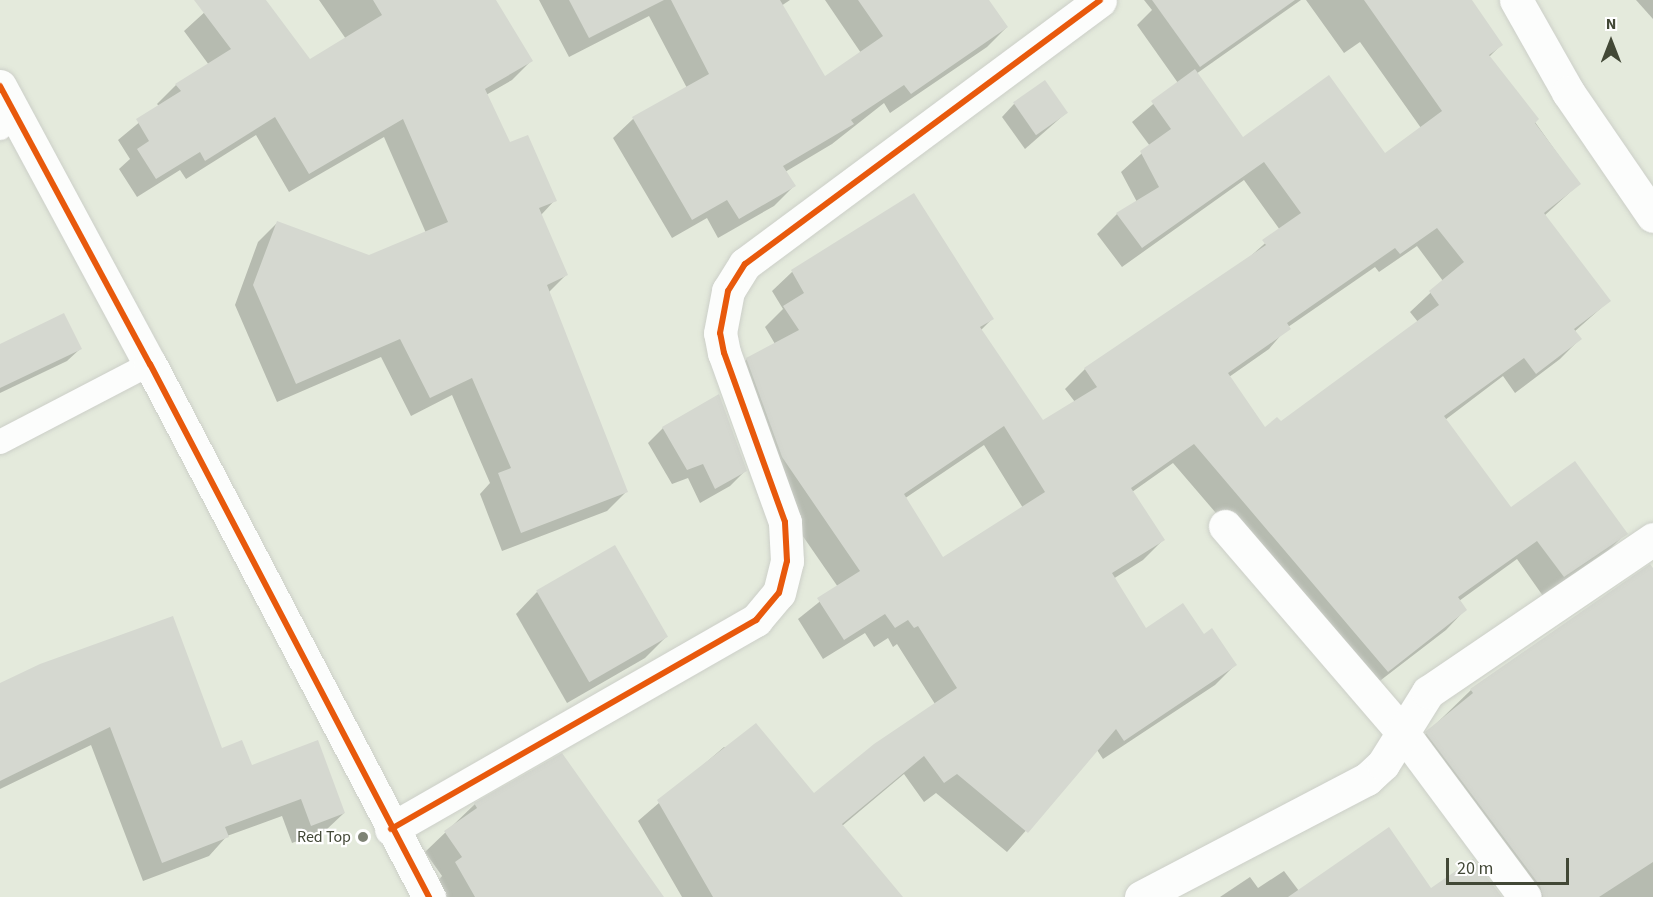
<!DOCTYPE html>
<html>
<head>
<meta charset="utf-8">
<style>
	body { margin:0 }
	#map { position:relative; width:1653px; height:897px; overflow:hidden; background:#eef1eb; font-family:"Source Sans 3",sans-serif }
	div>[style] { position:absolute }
	.residential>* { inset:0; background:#e4eadc; transform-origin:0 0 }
	.shadow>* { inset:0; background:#0003 }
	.building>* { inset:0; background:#d5d8d0; transform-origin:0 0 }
	.roads { filter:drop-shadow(0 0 2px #cccfc8) drop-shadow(0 0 2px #cccfc8) }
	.service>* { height:24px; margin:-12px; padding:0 12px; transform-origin:12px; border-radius:12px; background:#fcfdfc }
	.minor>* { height:33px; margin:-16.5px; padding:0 16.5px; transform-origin:16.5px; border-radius:16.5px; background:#fcfdfc }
	.cycleway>* { height:6px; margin:-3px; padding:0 3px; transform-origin:3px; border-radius:3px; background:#e8590c }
	.dots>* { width:16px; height:16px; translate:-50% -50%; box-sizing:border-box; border:3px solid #fff; border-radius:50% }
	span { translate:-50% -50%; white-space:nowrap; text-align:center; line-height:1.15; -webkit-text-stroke:4.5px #fff; paint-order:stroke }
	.poi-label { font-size:16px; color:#424836 }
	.right { translate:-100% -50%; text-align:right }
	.north { position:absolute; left:1581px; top:12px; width:60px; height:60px; -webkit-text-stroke:4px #fff; paint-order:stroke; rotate:0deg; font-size:16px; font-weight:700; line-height:24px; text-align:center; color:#424836 }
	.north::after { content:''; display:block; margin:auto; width:21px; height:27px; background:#424836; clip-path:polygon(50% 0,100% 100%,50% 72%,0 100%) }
	.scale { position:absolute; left:1446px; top:858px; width:123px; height:27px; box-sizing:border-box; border:3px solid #424836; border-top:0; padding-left:8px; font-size:18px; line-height:21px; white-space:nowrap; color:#424836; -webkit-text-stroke:4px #fff; paint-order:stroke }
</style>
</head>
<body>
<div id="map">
	<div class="residential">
		<div style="left:0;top:0;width:1653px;height:897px"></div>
	</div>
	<div class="shadow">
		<div style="clip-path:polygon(218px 0,264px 0,310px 61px,346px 39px,319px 0,495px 0,531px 61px,512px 80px,486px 95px,509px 144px,555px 200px,541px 215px,566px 275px,549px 292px,626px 492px,607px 511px,502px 551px,480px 494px,490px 483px,452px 395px,411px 416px,381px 357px,277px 402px,235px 305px,258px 242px,277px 223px,369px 257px,426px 233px,384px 137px,289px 192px,256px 135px,186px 179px,180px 170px,137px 197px,119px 169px,130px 159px,118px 140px,159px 106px,157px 104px,176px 85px,209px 65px,184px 31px)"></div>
		<div style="clip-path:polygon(539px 0,790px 0,781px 6px,825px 78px,861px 53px,825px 0,988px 0,1007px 27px,987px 47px,890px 113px,884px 103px,832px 144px,785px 172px,794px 186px,774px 206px,718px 238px,707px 218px,672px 238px,613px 138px,633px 119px,687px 88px,649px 16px,569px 57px)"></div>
		<div style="clip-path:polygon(evenodd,1144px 0,1301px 0,1196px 74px,1243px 139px,1385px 155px,1421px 128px,1360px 42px,1344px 53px,1306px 0,1470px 0,1501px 45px,1489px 57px,1579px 184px,1544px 216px,1609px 301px,1574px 332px,1580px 339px,1560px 359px,1515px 393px,1503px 376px,1445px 420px,1510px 509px,1626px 533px,1606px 553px,1543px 596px,1517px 559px,1459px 601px,1465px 610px,1446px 630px,1368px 690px,1173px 463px,1132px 492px,1163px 540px,1143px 560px,1113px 579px,1146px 630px,1203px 636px,1235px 665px,1215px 685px,1103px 759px,1097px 750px,1007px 852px,936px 793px,924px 802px,904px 774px,842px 826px,886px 897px,682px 897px,638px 821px,724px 747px,814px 795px,935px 704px,897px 644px,893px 647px,888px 638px,874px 647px,865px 633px,823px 659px,798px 619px,838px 587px,762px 477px,727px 379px,747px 359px,775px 344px,765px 327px,783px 309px,772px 291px,792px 272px,913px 195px,992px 319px,981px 330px,1043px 422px,1075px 402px,1065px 389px,1085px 369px,1244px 262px,1280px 230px,1244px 180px,1122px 267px,1097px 234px,1117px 214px,1137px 202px,1121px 172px,1150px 146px,1132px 122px,1178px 83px,1137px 25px,1152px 10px,1144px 0,1417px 246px,1443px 281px,1410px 312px,1418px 322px,1281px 423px,1265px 429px,1229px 377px,1269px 349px,1288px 327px,1375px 267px,1379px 272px,1417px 246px,1144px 0,984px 445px,1023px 508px,943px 559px,904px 499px,984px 445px)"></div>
		<div style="clip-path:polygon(1636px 0,1653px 0,1653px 19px)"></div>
		<div style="clip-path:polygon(1014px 104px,1066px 113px,1025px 149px,1002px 117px)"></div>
		<div style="clip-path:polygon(0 345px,80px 349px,67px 361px,0 393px)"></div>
		<div style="clip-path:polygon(663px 428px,745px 471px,730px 486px,700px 503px,688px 478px,672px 484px,648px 443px)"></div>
		<div style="clip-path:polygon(1649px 566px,1653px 571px,1653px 897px,1513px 897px,1406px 753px,1471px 690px)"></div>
		<div style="clip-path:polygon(537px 592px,666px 637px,645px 658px,567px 703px,516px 614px)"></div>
		<div style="clip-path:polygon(0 685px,221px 750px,344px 813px,325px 831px,292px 843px,282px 816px,227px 836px,209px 856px,143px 881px,91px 745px,0 789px)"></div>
		<div style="clip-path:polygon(561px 755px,662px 897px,444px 897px,436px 883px,442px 876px,425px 852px,475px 804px)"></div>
		<div style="clip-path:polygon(1284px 871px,1299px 891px,1430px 890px,1500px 897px,1220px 897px,1250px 877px,1258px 888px)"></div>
	</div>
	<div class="building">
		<div style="clip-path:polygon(194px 0,266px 0,310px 59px,382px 15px,373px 0,496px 0,533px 61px,485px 89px,510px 142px,528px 135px,557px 201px,539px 208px,568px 275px,547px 285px,628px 492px,521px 533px,498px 473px,511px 468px,472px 378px,430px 398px,400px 339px,296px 384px,253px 285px,277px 221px,369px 255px,448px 222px,403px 119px,309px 174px,275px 117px,205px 161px,200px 152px,156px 179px,137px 149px,149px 141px,136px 119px,181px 91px,175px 84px,231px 49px)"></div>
		<div style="clip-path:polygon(569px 0,664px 0,589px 38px)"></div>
		<div style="clip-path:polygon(671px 0,780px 0,825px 76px,883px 36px,858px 0,989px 0,1008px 27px,911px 94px,904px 85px,851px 120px,854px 124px,783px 166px,796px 186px,739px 219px,727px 200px,692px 220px,632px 117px,709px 74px)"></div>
		<div style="clip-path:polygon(1152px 0,1295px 0,1200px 67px)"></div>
		<div style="clip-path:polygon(evenodd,1364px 0,1472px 0,1503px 45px,1489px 55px,1539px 119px,1535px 123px,1581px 184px,1544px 213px,1611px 301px,1574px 329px,1582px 339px,1536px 374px,1524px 358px,1444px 416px,1511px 507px,1575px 461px,1628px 534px,1564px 577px,1537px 541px,1458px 597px,1467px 610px,1388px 672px,1194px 444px,1131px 488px,1165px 540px,1112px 573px,1146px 628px,1183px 603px,1204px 634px,1212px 628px,1237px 665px,1124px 741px,1116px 729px,1028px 833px,957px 774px,944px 783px,924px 756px,842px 824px,903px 897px,713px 897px,657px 800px,756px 723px,814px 793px,874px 744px,957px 688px,918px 626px,914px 628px,908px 620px,895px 628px,885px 614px,844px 640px,817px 598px,860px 571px,782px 457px,746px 358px,799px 330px,783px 306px,804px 293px,791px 270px,914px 193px,994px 319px,980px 327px,1043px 420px,1097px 387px,1084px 368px,1266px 245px,1262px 240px,1301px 213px,1264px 162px,1142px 248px,1116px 213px,1159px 187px,1140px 151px,1171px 129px,1151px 101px,1195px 69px,1243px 137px,1329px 75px,1385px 153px,1442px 111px,1364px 0,1437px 228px,1464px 262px,1429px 291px,1439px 305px,1281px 421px,1277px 417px,1265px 427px,1228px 373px,1291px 329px,1287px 323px,1395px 248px,1400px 254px,1437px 228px,1364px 0,1004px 426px,1045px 492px,943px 557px,904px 494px,1004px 426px)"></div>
		<div style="left:1045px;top:80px;width:40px;height:39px;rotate:55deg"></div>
		<div style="clip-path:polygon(64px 313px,82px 349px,0 388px,0 344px)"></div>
		<div style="clip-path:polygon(719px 394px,747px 471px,715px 489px,703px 464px,687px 470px,662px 427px)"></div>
		<div style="left:615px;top:545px;width:106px;height:91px;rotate:60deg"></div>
		<div style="clip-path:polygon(1650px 564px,1653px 568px,1653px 862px,1599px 897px,1543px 897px,1540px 886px,1425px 732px,1473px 693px,1470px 689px)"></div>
		<div style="clip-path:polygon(173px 616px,222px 748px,242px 740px,252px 765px,318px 740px,345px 813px,311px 826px,301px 799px,225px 827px,229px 837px,162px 863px,110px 727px,0 781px,0 683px,40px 664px)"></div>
		<div style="clip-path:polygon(562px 753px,664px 897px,475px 897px,455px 862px,462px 857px,444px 831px,477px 808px,474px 803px)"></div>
		<div style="clip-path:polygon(1389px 827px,1431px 888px,1473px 859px,1502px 897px,1288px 897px)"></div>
	</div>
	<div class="roads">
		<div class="service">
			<div style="left:0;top:128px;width:18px;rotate:-45deg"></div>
			<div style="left:0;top:442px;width:169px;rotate:-27.5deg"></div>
		</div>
		<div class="minor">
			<div style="left:1516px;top:0;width:106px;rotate:60.5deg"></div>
			<div style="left:1568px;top:92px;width:150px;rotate:55.6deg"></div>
			<div style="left:0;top:86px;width:316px;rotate:61.7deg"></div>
			<div style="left:150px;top:364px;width:602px;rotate:62.37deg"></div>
			<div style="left:1225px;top:526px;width:273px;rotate:49.3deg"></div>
			<div style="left:1403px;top:733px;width:204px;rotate:53.4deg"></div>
			<div style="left:391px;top:829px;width:421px;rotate:-29.8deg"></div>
			<div style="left:756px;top:620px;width:35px;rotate:-50deg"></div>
			<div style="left:779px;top:593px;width:33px;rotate:-76deg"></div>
			<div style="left:787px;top:561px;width:39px;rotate:-93deg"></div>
			<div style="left:785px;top:522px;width:180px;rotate:-109.8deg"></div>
			<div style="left:724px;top:353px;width:20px;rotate:-101deg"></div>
			<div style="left:720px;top:333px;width:43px;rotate:-79.2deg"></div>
			<div style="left:728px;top:291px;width:32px;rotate:-58deg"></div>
			<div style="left:745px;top:264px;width:442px;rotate:-36.6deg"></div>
			<div style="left:1141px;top:897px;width:255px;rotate:-27.6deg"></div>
			<div style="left:1367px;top:779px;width:22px;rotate:-43deg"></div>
			<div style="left:1383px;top:764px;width:85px;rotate:-58deg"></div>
			<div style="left:1428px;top:692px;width:272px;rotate:-34.2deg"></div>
		</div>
	</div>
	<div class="cycleway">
		<div style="left:0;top:86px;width:316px;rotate:61.7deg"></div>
		<div style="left:150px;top:364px;width:602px;rotate:62.37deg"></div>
		<div style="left:391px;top:829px;width:421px;rotate:-29.8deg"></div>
		<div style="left:756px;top:620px;width:35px;rotate:-50deg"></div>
		<div style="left:779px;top:593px;width:33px;rotate:-76deg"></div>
		<div style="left:787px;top:561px;width:39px;rotate:-93deg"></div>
		<div style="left:785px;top:522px;width:180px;rotate:-109.8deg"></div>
		<div style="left:724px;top:353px;width:20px;rotate:-101deg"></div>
		<div style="left:720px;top:333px;width:43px;rotate:-79.2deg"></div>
		<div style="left:728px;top:291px;width:32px;rotate:-58deg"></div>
		<div style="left:745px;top:264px;width:442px;rotate:-36.6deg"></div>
	</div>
	<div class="dots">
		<div style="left:363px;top:837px;background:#7e8375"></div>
	</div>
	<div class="poi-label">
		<span class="right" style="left:351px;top:837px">Red Top</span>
	</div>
	<div class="north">N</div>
	<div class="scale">20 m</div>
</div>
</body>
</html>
